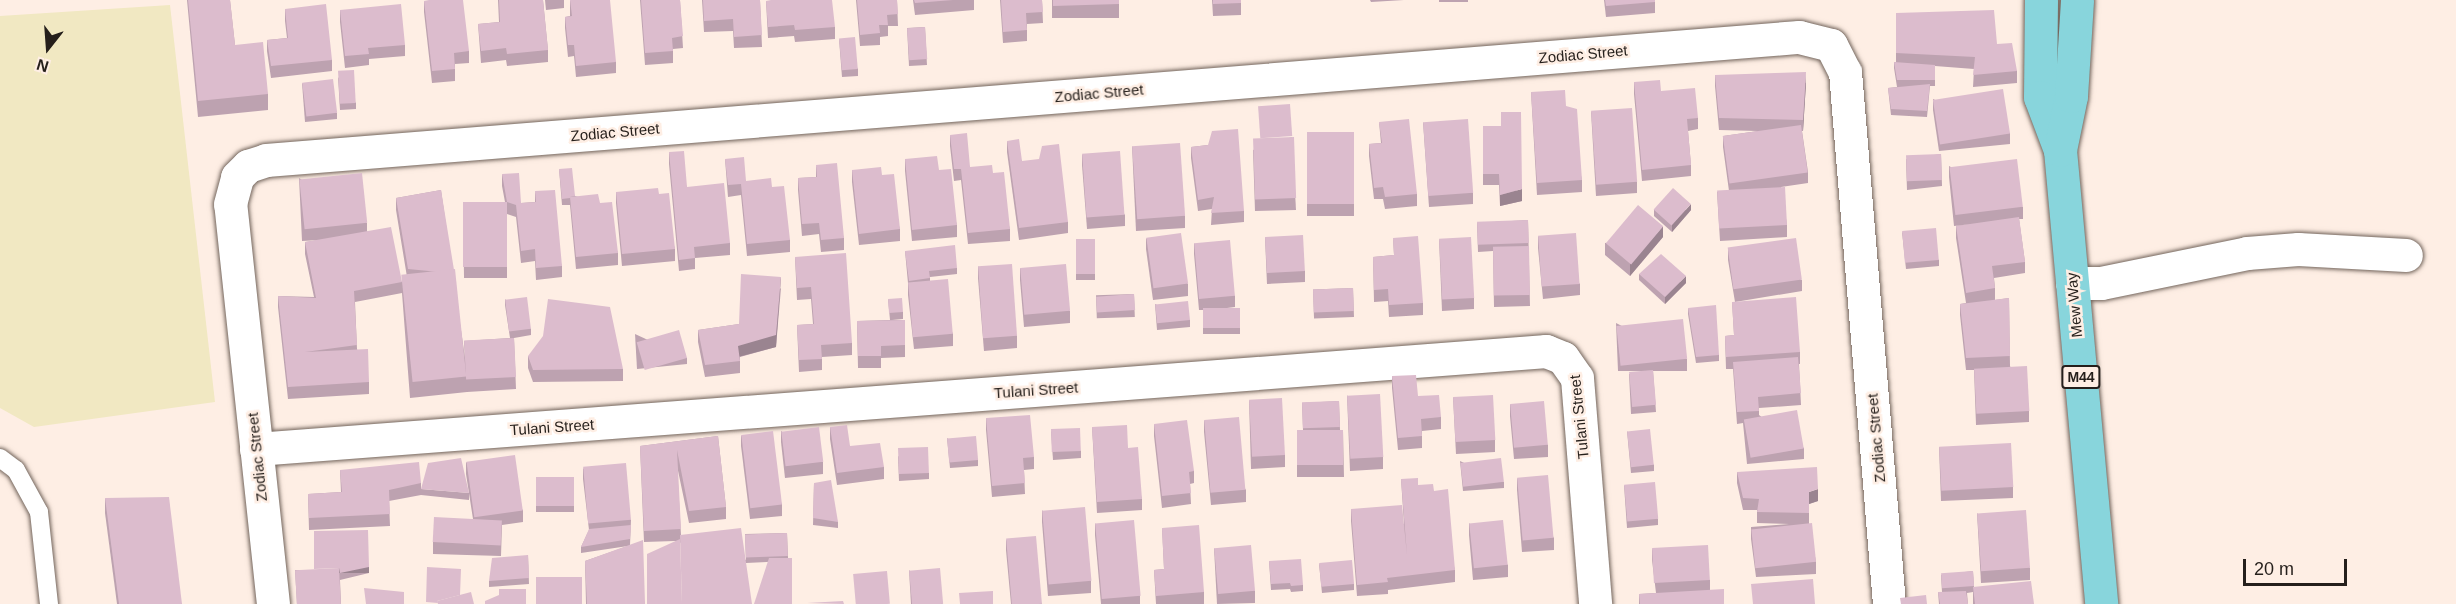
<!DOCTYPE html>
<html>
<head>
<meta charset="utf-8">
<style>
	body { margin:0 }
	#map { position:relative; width:2456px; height:604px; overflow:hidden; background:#feeee4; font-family:Arial,sans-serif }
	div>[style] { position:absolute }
	.sand>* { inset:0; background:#f1e8c2 }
	.roads { filter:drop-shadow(0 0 2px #73655c) drop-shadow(0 0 2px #73655c) }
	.service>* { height:18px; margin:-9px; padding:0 9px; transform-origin:9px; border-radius:9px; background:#fff }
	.minor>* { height:33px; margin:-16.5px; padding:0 16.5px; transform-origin:16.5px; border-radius:16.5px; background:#fff }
	.primary>* { height:33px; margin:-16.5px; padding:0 16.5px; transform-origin:16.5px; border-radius:16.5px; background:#88d5dc }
	.wall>* { inset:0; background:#bda2b0; transform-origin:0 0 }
	.shaded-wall>* { inset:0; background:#9a8490; transform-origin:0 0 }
	.building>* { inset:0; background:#dcbccd; transform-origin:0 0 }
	span { translate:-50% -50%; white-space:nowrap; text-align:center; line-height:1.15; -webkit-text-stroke:5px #feeee4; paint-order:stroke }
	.shield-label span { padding:2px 4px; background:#feeee4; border:2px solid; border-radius:4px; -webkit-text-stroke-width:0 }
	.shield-label { font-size:14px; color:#251f1b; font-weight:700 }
	.street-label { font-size:15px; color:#251f1b }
	.north { position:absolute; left:18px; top:18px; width:60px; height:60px; -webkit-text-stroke:4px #feeee4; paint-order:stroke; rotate:197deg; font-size:16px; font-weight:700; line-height:24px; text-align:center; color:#251f1b }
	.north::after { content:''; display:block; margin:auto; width:21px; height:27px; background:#251f1b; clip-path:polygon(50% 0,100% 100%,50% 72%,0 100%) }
	.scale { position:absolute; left:2243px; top:559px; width:104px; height:27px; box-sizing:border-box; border:3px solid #251f1b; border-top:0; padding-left:8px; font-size:18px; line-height:21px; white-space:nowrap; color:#251f1b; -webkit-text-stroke:4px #feeee4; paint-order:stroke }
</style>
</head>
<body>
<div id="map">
	<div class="sand">
		<div style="clip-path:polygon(170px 5px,215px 402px,34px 427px,0 408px,0 16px)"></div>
	</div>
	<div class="roads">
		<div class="service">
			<div style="left:0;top:458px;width:20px;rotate:37deg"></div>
			<div style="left:16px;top:470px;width:48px;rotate:61.3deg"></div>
			<div style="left:39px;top:512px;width:93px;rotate:83.8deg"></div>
		</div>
		<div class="minor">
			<div style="left:2072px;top:283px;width:29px"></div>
			<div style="left:2101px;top:283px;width:149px;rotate:-11.6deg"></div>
			<div style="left:2247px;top:253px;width:51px;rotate:-4.5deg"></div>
			<div style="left:2298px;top:249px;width:108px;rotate:3.2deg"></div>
			<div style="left:256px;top:449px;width:1294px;rotate:-4.34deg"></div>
			<div style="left:1546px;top:351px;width:18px;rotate:22deg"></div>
			<div style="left:1563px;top:358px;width:24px;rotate:55deg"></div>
			<div style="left:1577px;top:378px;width:227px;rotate:85.4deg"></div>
			<div style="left:273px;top:604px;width:402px;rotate:-96.1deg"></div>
			<div style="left:230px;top:204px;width:28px;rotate:-75deg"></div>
			<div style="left:237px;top:177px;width:16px;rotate:-45deg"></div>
			<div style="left:248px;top:166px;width:19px;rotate:-18deg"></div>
			<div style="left:266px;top:160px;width:1538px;rotate:-4.59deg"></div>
			<div style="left:1799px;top:37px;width:33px;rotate:14deg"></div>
			<div style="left:1831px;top:45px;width:30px;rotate:63deg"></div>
			<div style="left:1845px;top:72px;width:534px;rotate:85.27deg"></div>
		</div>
		<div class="primary">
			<div style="left:2041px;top:0;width:97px;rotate:90.6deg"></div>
			<div style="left:2040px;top:97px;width:57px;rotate:69.3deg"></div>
			<div style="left:2060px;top:150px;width:456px;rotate:84.8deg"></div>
			<div style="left:2060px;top:150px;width:55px;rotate:-78.5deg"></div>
			<div style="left:2071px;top:96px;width:96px;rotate:-86.4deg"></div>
		</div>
	</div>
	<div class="wall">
		<div style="clip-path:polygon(187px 0,230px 0,235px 45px,268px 94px,268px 110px,198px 117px)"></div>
		<div style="clip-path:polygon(498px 0,543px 0,548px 50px,548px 62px,507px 66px,506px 60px,481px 63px,478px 24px,499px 22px)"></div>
		<div style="clip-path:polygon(545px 0,564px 0,564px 8px,546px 10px)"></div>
		<div style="clip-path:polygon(570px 0,616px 62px,616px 73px,576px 77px,574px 56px,568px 57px,565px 28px,565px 17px,570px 16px)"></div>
		<div style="clip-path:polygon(640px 0,680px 0,683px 48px,673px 49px,673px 63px,645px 65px)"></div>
		<div style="clip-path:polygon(702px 0,760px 0,762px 47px,734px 48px,733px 31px,704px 32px)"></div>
		<div style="clip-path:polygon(856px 0,897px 0,898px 26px,888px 26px,888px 36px,880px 37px,880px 45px,860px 46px)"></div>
		<div style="clip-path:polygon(913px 0,974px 0,974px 10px,915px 15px)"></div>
		<div style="clip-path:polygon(1000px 0,1042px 0,1043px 23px,1027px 24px,1027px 41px,1003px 43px)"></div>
		<div style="left:1052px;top:0;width:67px;height:18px"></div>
		<div style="clip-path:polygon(1212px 0,1252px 0,1241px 0,1241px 15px,1213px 16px)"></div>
		<div style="clip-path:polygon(1370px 0,1404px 0,1371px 2px)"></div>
		<div style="left:1439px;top:0;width:29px;height:2px"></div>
		<div style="clip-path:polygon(1604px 0,1655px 0,1655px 13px,1606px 17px)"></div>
		<div style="clip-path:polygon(424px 1px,469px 51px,469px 63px,455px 64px,455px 81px,432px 83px,424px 12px)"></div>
		<div style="clip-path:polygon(766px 1px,835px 27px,835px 39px,795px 42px,794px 36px,768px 38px)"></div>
		<div style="clip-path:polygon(285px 9px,332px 60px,332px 71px,271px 78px,267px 51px,267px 40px,287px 38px,285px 21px)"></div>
		<div style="clip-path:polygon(340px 10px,405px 45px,405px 56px,369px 59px,369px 65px,345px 68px,340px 22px)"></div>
		<div style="clip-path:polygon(1896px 13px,1997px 44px,2017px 71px,2017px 83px,1973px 87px,1974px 69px,1935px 66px,1935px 86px,1930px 86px,1927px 117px,1891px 115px,1888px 88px,1897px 87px,1894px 68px,1894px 62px,1896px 62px)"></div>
		<div style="left:925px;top:27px;width:38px;height:18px;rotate:87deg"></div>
		<div style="clip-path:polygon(839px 39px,858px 69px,858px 76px,842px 77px)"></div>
		<div style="clip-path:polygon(1715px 75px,1806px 83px,1803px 131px,1802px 131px,1808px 172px,1808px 183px,1781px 187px,1787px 225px,1787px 237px,1720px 241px,1717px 192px,1729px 191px,1723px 147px,1723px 136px,1758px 131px,1719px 130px,1715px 86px)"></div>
		<div style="clip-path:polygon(338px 77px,356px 103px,356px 109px,340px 110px)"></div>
		<div style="clip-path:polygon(1634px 82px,1661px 91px,1698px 118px,1698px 129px,1688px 131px,1691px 165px,1691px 176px,1642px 181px,1634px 94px)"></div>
		<div style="clip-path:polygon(302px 83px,337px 113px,337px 119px,305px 122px)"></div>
		<div style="clip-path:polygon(1531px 92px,1566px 106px,1582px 180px,1582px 192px,1537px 195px)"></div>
		<div style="clip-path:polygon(1933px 99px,2010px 133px,2010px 144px,1939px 151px,1933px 110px)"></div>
		<div style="clip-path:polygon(1591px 111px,1637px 182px,1637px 193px,1596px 196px)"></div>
		<div style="clip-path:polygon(1379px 122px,1417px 194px,1417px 206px,1385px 209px,1383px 199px,1374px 199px,1369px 156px,1369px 144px,1381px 143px)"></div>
		<div style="clip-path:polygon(1423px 122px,1473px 193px,1473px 204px,1429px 207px)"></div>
		<div style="clip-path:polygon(1483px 126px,1522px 201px,1500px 206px,1499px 185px,1483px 185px)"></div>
		<div style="left:1307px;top:132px;width:47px;height:84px"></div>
		<div style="clip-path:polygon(950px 135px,970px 167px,993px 173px,1010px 229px,1010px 241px,968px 244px,961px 180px,954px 181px,950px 146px)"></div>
		<div style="clip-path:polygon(1292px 137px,1296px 210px,1255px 211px,1253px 150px)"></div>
		<div style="clip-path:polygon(1007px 141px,1068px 222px,1068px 233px,1019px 240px,1007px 152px)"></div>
		<div style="clip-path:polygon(1208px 145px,1244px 211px,1244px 222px,1211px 225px,1212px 209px,1198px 211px,1191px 158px,1191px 147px)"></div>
		<div style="clip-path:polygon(1132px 146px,1185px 216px,1185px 228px,1136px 231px)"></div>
		<div style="clip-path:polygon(669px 152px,687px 187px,730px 243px,730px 255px,695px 258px,695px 269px,679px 271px,669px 164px)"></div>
		<div style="clip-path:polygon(1082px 154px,1125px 215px,1125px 226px,1087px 229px,1082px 165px)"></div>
		<div style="clip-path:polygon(1941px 154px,1942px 186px,1907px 190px,1906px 159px)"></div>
		<div style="clip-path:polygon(725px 159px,746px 181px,790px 240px,790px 252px,747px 256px,741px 195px,728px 197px)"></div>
		<div style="clip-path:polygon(905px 159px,939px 170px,957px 225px,957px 237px,912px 241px,905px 171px)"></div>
		<div style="clip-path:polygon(816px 165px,844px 238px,844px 250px,821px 252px,819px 234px,802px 236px,798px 190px,798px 178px,816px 177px)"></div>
		<div style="clip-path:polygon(1949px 166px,2023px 207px,2023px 219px,2019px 219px,2025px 262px,2025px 273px,1994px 278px,1995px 288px,1995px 300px,2009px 298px,2010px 366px,2029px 411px,2029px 422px,1976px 425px,1974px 370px,1966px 370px,1960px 315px,1960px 304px,1966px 303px,1956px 238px,1956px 226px,1972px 224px,1954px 226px,1949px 177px)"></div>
		<div style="clip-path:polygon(559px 169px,575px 196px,600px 203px,618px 253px,618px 265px,576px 269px,570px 205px,562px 205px)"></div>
		<div style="clip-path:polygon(852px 170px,882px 175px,900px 229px,900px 241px,859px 245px,852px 182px)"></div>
		<div style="clip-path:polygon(502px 174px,521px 203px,535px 202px,535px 191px,562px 266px,562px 277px,536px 280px,535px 261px,521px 263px,516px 217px,507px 214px,507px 278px,464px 278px,463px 202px,505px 202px,502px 186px)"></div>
		<div style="clip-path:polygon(299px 178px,367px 223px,367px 231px,402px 282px,402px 293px,355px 302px,357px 349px,369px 382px,369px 394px,288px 399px,278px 307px,278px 296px,314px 297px,305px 254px,305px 242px,320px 240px,302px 241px)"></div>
		<div style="clip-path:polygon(441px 190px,465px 358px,464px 341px,510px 338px,505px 305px,505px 299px,531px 329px,531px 335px,514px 338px,516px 389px,467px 392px,410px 398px,402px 293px,402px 278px,407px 277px,396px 210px,396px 198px)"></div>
		<div style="clip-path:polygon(616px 192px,659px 194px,675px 249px,675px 261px,622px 266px,616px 203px)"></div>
		<div style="clip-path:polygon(1654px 210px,1691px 210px,1672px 232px,1654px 216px)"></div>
		<div style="clip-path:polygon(1528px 220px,1530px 306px,1494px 307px,1493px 251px,1478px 252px,1477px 223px)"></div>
		<div style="clip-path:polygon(1902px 232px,1939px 260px,1939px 266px,1906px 269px)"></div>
		<div style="clip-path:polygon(1538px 236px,1580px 284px,1580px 295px,1543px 299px,1538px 248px)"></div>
		<div style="clip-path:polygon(1265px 237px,1305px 271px,1305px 282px,1267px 284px)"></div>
		<div style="clip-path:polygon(1663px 237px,1630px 276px,1605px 255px,1605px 243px)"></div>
		<div style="clip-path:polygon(1146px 238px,1188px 284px,1188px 296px,1153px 300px,1146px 249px)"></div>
		<div style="clip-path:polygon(1393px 238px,1423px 303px,1423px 315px,1389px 317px,1388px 301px,1374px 302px,1373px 257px,1394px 255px)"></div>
		<div style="left:1095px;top:239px;width:41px;height:19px;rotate:90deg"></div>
		<div style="clip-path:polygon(1439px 239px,1474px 298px,1474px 309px,1442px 311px)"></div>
		<div style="clip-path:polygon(1194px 243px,1235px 296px,1235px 307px,1219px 309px,1240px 308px,1240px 334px,1203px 334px,1203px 310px,1199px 310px,1194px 254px)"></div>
		<div style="clip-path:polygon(1728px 248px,1802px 280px,1802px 291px,1735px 302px,1800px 352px,1800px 364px,1799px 364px,1801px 405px,1759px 408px,1759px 415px,1804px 448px,1804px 459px,1747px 464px,1743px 423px,1737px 424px,1733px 369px,1726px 369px,1725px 336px,1734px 335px,1732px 302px,1735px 302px,1728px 260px)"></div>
		<div style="clip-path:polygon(905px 251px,957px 268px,957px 274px,930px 277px,930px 281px,953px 334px,953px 346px,914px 349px,908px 295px,908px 283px)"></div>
		<div style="clip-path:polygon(795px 257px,852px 343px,852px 355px,822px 357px,822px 370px,799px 372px,797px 325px,813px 324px,811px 299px,797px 300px)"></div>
		<div style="clip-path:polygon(978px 266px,1017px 336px,1017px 348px,984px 351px,978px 278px)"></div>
		<div style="clip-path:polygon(1020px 268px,1070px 311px,1070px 323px,1024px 327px,1020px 280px)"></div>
		<div style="clip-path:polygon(1639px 274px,1686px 283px,1665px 304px,1639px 280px)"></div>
		<div style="clip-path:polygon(781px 288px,776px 347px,740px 357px,740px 373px,705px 377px,698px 342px,698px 330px,739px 324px)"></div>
		<div style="left:1353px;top:288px;width:29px;height:40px;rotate:88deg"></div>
		<div style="left:1134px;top:294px;width:23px;height:38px;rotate:88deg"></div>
		<div style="clip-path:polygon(888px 299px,903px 312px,903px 319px,892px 320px,905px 320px,905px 357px,881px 358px,881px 368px,858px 368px,857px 321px,890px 320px)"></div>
		<div style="clip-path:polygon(1155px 304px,1190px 320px,1190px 327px,1157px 330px)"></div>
		<div style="clip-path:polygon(1688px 308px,1719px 355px,1719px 361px,1696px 363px,1688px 314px)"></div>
		<div style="clip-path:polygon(1616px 323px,1687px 359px,1687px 371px,1653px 371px,1656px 412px,1631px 414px,1629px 374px,1651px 371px,1618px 371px)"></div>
		<div style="clip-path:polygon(635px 334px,687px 358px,687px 364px,637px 369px)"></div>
		<div style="clip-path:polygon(528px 356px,623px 369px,623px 381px,533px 382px,528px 368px)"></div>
		<div style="clip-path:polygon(1392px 376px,1418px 396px,1441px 417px,1441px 429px,1422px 431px,1422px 448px,1398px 450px,1392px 388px)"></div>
		<div style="clip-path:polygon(1347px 395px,1383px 457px,1383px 469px,1350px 471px)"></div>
		<div style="clip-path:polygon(1453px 397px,1495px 440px,1495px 452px,1456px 454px)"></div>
		<div style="clip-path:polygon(1249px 400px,1285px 455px,1285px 467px,1251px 469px)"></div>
		<div style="clip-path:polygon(1339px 401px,1340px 430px,1343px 430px,1344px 477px,1297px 477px,1297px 430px,1303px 430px,1302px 403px)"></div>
		<div style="clip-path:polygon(1510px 404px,1548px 445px,1548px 457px,1514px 459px,1510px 416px)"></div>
		<div style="clip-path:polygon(986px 418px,1034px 457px,1034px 469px,1024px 470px,1025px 494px,992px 497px,986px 430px)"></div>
		<div style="clip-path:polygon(1204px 420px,1246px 490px,1246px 502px,1211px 505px,1204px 432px)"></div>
		<div style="clip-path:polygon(1154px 424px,1194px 471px,1194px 483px,1190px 484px,1191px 504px,1162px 508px,1154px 436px)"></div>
		<div style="clip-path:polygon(830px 427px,850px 446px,884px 467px,884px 479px,837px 485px,830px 439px)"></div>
		<div style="clip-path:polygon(1092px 427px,1128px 448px,1142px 499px,1142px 510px,1097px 513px)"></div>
		<div style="clip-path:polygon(781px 431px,823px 462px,823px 474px,785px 478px,781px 442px)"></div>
		<div style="clip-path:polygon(1051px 431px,1081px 451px,1081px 458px,1053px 460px)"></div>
		<div style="clip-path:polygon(1627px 431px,1654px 465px,1654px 471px,1631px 473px)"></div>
		<div style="clip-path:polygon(741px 435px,782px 504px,782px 516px,750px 519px,741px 446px)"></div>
		<div style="clip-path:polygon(718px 436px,726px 507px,726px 519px,689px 523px,677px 466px,681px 535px,746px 560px,745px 534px,787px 533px,788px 558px,767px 562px,746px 563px,675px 541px,644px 542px,640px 446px)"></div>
		<div style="clip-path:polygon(947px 438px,978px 460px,978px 466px,950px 468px)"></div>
		<div style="clip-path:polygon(1939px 447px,2013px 487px,2013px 498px,1941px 501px)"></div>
		<div style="clip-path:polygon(898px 456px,929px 473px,929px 479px,899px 481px)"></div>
		<div style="clip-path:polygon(1460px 461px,1504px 482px,1504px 488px,1463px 491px)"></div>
		<div style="clip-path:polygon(466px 462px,523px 510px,523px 522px,502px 525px,501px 556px,433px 554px,433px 542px,473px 519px,466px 474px)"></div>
		<div style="clip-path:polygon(583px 468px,631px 520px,630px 545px,645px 604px,586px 604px,585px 561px,628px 546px,581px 553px,581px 547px,589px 530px,583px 479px)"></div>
		<div style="clip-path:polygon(340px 470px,421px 483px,421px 489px,469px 493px,469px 500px,421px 495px,389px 501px,390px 526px,309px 530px,308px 494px,341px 492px)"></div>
		<div style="clip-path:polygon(1737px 472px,1818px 501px,1809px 504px,1809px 523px,1816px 562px,1816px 574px,1756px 577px,1751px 539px,1751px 527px,1789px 524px,1757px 523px,1757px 510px,1743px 510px,1737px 483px)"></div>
		<div style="left:536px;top:477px;width:38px;height:35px"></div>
		<div style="clip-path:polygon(1517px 478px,1554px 538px,1554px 550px,1522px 552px,1517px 490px)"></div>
		<div style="clip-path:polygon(1401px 479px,1434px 491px,1455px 570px,1455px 582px,1388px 590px,1388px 594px,1357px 596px,1351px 521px,1351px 509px,1404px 524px)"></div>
		<div style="clip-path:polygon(814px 483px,838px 522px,838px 528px,813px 525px)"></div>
		<div style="clip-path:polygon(1624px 485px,1658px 519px,1658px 525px,1627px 528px)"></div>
		<div style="clip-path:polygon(105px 498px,182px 604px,117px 604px,105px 513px)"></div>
		<div style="clip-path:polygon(1042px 510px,1091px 581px,1091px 593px,1048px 596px,1042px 522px)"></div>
		<div style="clip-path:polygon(1977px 513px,2030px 568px,2030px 580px,1981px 583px)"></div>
		<div style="clip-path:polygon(1095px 523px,1140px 596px,1140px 604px,1101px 604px,1095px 535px)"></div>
		<div style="clip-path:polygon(1469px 523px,1508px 565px,1508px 577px,1473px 580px,1469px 535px)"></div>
		<div style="clip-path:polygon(1162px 528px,1204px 592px,1204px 604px,1156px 604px,1154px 570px,1164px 569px)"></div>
		<div style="clip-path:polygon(1006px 539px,1042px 604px,1011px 604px,1006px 550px)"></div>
		<div style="clip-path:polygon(1214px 548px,1255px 591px,1255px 603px,1217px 604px)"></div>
		<div style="clip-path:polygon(1652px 549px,1710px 580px,1710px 590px,1724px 604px,1639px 604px,1639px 594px,1656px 593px,1652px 560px)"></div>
		<div style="clip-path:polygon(528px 555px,529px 584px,489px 587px,489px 581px)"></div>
		<div style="clip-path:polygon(1269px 561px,1303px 585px,1303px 591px,1291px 592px,1290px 589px,1271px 590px)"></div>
		<div style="clip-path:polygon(1319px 564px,1354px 584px,1354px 590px,1322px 593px)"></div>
		<div style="clip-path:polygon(295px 570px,369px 573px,340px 580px,341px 604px,297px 604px)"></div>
		<div style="clip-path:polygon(909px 570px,943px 604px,911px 604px)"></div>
		<div style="clip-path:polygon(1973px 571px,1974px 587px,2034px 604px,1973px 604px,1973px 592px,1967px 593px,1968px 604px,1939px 604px,1938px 592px,1942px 592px,1941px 575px)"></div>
	</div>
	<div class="shaded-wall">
		<div style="clip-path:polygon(1806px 72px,1806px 83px,1803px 131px,1803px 120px)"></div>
		<div style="clip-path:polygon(1522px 189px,1522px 201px,1500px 206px,1500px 195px)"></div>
		<div style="clip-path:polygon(1691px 204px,1691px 210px,1672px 232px,1672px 225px)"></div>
		<div style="clip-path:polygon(1663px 226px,1663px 237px,1630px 276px,1630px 264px)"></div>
		<div style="clip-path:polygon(1686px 276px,1686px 283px,1665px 304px,1665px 297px)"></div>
		<div style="clip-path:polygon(781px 277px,776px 347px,738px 357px,738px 346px)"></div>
		<div style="clip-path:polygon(1818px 489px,1818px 501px,1809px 504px,1809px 492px)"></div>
		<div style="left:369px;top:567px;width:6px;height:31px;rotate:90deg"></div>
	</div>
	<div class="building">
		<div style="clip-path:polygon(188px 0,230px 0,235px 45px,263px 42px,268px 94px,198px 101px)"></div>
		<div style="clip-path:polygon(429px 0,463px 0,469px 51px,454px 53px,455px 69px,432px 71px,424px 1px)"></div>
		<div style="clip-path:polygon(499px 0,543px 0,548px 50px,507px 54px,506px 48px,481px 51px,478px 24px,500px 22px)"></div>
		<div style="clip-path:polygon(570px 0,610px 0,616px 62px,576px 66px,574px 45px,568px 45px,565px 17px,572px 16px)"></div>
		<div style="clip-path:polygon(641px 0,680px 0,683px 36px,672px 38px,673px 51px,645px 53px)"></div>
		<div style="clip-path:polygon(703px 0,760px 0,762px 35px,734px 37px,733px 19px,704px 21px)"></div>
		<div style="clip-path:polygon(771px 0,832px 0,835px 27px,795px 30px,794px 25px,768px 27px,766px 1px)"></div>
		<div style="clip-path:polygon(857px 0,897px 0,898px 14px,887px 15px,888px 25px,879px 25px,880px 33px,860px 35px)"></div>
		<div style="clip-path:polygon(914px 0,953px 0,915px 3px)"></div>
		<div style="clip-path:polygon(1001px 0,1042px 0,1043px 12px,1026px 13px,1027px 30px,1003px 32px)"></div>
		<div style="clip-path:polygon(1053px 0,1119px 0,1119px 4px,1053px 6px)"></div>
		<div style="clip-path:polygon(1213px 0,1241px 0,1241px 3px,1213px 4px)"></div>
		<div style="clip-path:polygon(1605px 0,1655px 0,1655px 2px,1606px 6px)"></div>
		<div style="clip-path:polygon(326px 4px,332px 60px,271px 66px,267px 40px,288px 38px,285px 9px)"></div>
		<div style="clip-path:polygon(401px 4px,405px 45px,368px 48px,369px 54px,345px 56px,340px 10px)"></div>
		<div style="clip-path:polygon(1994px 10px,1997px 44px,2012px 43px,2017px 71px,1973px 75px,1975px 57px,1896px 53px,1896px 13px)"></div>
		<div style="left:925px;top:27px;width:32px;height:18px;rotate:86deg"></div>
		<div style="left:855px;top:37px;width:32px;height:16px;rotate:85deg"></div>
		<div style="clip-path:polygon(1894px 62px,1935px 65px,1935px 80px,1897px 80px)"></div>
		<div style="left:354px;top:70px;width:33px;height:16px;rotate:87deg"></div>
		<div style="clip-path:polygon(1806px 72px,1803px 120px,1719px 118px,1715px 75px)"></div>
		<div style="left:333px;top:79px;width:34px;height:31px;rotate:83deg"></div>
		<div style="clip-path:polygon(1660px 80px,1661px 91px,1695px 88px,1698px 118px,1687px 119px,1691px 165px,1642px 170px,1634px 82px)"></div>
		<div style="clip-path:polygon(1930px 84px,1927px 111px,1891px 109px,1888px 88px)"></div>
		<div style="left:2003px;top:89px;width:45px;height:71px;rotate:81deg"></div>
		<div style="clip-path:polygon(1565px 90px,1566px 106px,1577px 109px,1582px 180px,1537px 183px,1531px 92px)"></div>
		<div style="left:1290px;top:104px;width:32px;height:32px;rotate:86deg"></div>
		<div style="left:1632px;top:108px;width:74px;height:41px;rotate:86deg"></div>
		<div style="clip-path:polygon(1501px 112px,1521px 112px,1522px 189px,1500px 195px,1499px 174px,1483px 174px,1483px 126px,1501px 126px)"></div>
		<div style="clip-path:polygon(1409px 119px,1417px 194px,1385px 197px,1383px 187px,1374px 188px,1369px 144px,1382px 143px,1379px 122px)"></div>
		<div style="left:1468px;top:119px;width:74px;height:45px;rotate:86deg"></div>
		<div style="left:1801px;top:125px;width:48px;height:79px;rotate:82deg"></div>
		<div style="clip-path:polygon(1238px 129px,1244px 211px,1211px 213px,1214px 197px,1198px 200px,1191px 147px,1208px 145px,1212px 131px)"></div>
		<div style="left:1307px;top:132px;width:47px;height:72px"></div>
		<div style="clip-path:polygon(967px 133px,970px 167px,992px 165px,993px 173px,1004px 172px,1010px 229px,968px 233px,961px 169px,954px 169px,950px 135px)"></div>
		<div style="left:1294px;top:137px;width:61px;height:41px;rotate:88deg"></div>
		<div style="clip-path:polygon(1019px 139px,1022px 161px,1039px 159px,1042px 146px,1059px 144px,1068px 222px,1019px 228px,1007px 141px)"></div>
		<div style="left:1180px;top:143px;width:73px;height:48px;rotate:86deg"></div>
		<div style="clip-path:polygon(684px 151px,687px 187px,724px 183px,730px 243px,694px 247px,695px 258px,679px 260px,669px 152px)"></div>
		<div style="left:1120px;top:151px;width:64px;height:38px;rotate:86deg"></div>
		<div style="left:1941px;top:154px;width:26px;height:35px;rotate:88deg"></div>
		<div style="clip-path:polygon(937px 156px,939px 170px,951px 169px,957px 225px,912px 230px,905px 159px)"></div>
		<div style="clip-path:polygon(744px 157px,746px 181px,771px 178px,772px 187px,784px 186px,790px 240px,747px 244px,741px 184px,728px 185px,725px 159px)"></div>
		<div style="left:2017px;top:159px;width:48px;height:68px;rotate:83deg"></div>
		<div style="clip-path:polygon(837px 163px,844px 238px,821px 240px,819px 223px,802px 224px,798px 178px,817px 177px,816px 165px)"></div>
		<div style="clip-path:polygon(881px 167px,882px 175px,894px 174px,900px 229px,859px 234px,852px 170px)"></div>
		<div style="clip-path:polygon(572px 168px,575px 196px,570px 197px,570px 198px,562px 199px,559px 169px)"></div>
		<div style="left:362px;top:173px;width:50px;height:63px;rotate:84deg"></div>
		<div style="clip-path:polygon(519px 173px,521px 203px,536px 202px,535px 191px,555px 190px,562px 266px,536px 268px,535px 249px,521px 251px,516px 205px,507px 202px,502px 174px)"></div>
		<div style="left:1785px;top:187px;width:38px;height:68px;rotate:87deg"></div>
		<div style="clip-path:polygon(658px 188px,659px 194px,669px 193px,675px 249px,622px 254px,616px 192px)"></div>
		<div style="left:1673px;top:188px;width:24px;height:29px;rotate:42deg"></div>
		<div style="clip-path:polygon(441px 190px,454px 270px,439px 272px,408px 269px,396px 198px)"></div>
		<div style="clip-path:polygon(598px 194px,600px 203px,612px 202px,618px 253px,576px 257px,570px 197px)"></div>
		<div style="left:463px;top:202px;width:44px;height:65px"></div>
		<div style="left:1638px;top:205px;width:33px;height:50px;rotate:40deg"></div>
		<div style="clip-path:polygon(2019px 217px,2025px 262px,1992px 266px,1995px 288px,1966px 293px,1956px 226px)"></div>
		<div style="left:1528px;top:220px;width:23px;height:51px;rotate:88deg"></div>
		<div style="clip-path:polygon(391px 227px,402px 282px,354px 291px,357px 345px,305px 352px,368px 349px,369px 382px,288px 387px,278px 296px,316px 298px,305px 242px)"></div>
		<div style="left:1936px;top:228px;width:32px;height:34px;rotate:85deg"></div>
		<div style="left:1181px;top:233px;width:51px;height:35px;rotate:82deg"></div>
		<div style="left:1576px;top:233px;width:51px;height:38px;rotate:86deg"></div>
		<div style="left:1303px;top:235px;width:36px;height:38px;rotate:87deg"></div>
		<div style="clip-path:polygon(1418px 236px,1423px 303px,1389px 305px,1388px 289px,1374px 290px,1373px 257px,1394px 255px,1393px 238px)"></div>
		<div style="left:1471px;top:237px;width:61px;height:32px;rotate:87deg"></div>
		<div style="left:1796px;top:238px;width:42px;height:69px;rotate:82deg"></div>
		<div style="left:1095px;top:239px;width:35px;height:19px;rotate:90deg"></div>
		<div style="left:1230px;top:240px;width:56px;height:36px;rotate:85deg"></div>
		<div style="clip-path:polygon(955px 245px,957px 268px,929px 271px,930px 278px,909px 281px,905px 251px)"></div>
		<div style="left:1529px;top:246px;width:49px;height:36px;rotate:89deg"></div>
		<div style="clip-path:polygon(846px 253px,852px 343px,821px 345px,822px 359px,799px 360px,797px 325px,814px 324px,811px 287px,797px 288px,795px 257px)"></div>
		<div style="clip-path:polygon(1661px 254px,1686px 276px,1665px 297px,1639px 274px)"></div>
		<div style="left:1012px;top:264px;width:72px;height:34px;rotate:86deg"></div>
		<div style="left:1066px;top:264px;width:47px;height:46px;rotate:85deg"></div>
		<div style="left:455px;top:269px;width:108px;height:54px;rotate:84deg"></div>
		<div style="clip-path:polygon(741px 274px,781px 277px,776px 335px,738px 346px,740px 361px,705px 365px,698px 330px,739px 324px)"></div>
		<div style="left:948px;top:279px;width:55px;height:40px;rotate:85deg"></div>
		<div style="left:1353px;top:288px;width:23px;height:40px;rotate:88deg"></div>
		<div style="left:1134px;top:294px;width:16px;height:38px;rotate:86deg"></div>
		<div style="left:527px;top:297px;width:32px;height:22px;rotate:83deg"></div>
		<div style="clip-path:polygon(1796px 297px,1800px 352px,1726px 357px,1725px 336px,1734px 335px,1732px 302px)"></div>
		<div style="left:902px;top:298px;width:14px;height:14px;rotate:86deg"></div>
		<div style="clip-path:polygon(2009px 298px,2010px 356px,1966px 358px,1960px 304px)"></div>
		<div style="clip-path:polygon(548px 299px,610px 307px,623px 369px,533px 370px,528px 356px,543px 336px)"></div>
		<div style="left:1188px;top:301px;width:19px;height:33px;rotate:84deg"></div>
		<div style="clip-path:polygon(1716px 305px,1719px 355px,1696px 357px,1688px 308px)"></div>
		<div style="left:1240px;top:308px;width:20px;height:37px;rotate:90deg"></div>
		<div style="left:1683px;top:319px;width:40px;height:67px;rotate:84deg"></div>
		<div style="clip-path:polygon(905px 320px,905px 345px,881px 346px,881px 356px,858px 356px,857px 321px)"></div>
		<div style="left:679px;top:330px;width:29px;height:44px;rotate:74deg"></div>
		<div style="left:514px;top:338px;width:39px;height:50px;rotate:87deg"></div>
		<div style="clip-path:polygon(1798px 357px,1801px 393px,1758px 397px,1759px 411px,1737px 412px,1733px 362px)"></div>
		<div style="left:2027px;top:366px;width:45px;height:53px;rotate:87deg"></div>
		<div style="left:1653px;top:370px;width:35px;height:24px;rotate:85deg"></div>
		<div style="clip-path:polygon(1416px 375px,1418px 396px,1439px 395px,1441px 417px,1421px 419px,1422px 436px,1398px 438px,1392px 376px)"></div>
		<div style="left:1380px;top:394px;width:63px;height:33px;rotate:87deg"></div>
		<div style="left:1493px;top:395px;width:45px;height:40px;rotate:87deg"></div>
		<div style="left:1282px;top:398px;width:57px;height:33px;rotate:87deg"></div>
		<div style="left:1339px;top:401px;width:26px;height:37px;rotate:88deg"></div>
		<div style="left:1544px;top:401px;width:44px;height:34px;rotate:85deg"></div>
		<div style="left:1797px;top:410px;width:39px;height:54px;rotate:80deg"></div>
		<div style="clip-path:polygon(1030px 415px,1034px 457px,1023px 458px,1025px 483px,992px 486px,986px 418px)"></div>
		<div style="left:1239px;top:417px;width:73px;height:35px;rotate:85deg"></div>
		<div style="clip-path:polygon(1187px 420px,1194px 471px,1189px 472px,1191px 493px,1162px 496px,1154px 424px)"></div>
		<div style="clip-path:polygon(847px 425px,850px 446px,880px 443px,884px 467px,837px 473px,830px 427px)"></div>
		<div style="clip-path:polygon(1127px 425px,1128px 448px,1138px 447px,1142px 499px,1097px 502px,1092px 427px)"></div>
		<div style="left:819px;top:427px;width:35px;height:38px;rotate:83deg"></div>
		<div style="left:1080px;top:428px;width:23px;height:29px;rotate:88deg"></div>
		<div style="left:1650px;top:429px;width:36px;height:23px;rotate:84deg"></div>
		<div style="left:1297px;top:430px;width:46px;height:35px"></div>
		<div style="left:773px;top:431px;width:74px;height:32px;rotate:83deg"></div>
		<div style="clip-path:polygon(718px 436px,726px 507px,689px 511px,677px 450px,681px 529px,644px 531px,640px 446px)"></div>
		<div style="left:976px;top:436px;width:24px;height:29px;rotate:85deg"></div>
		<div style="left:2011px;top:443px;width:44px;height:72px;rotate:87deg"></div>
		<div style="left:928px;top:447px;width:26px;height:30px;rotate:88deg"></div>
		<div style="left:515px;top:455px;width:56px;height:49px;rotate:82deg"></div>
		<div style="clip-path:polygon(461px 458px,469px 493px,421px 489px,428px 463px)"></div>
		<div style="left:1501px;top:458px;width:24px;height:41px;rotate:83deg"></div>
		<div style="clip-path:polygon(419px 462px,421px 483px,389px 490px,390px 514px,309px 518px,308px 494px,342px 492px,340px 470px)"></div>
		<div style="left:626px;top:463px;width:57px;height:43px;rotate:85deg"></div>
		<div style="clip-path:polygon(1817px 467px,1818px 489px,1809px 492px,1809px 513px,1757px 512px,1759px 499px,1743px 498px,1737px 472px)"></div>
		<div style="left:1548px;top:475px;width:63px;height:31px;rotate:85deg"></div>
		<div style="left:536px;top:477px;width:38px;height:29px"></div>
		<div style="clip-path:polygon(1418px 478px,1418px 485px,1433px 484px,1434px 491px,1448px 489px,1455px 570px,1387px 578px,1388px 582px,1357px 585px,1351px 509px,1402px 505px,1407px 555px,1401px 479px)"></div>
		<div style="clip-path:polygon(831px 480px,838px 522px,813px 518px,814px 483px)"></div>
		<div style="left:1655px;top:482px;width:37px;height:31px;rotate:85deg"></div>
		<div style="clip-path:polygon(169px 497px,182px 604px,119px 604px,105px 498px)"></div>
		<div style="left:1085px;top:507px;width:74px;height:43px;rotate:85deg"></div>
		<div style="left:2026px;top:510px;width:58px;height:49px;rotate:86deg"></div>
		<div style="left:434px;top:517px;width:68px;height:25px;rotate:3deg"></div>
		<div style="left:1134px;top:520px;width:76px;height:39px;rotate:85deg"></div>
		<div style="left:1503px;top:520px;width:45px;height:34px;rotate:84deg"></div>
		<div style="left:1812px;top:523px;width:39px;height:61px;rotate:84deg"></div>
		<div style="clip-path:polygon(631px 525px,630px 539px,581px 547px,589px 529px)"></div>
		<div style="clip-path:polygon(1199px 525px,1204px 592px,1156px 596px,1154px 570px,1164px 569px,1162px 528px)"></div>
		<div style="clip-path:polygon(741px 528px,752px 604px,682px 604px,680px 535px)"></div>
		<div style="clip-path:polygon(368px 530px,369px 567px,340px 573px,339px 568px,314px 569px,314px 531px)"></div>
		<div style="left:787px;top:533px;width:23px;height:42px;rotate:88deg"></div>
		<div style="left:1036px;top:536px;width:68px;height:30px;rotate:85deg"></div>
		<div style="clip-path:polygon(680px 539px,682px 604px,647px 604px,647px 554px)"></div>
		<div style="clip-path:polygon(643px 540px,645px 604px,587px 604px,585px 561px)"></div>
		<div style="left:1251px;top:545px;width:46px;height:37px;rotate:85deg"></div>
		<div style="left:1708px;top:545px;width:35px;height:56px;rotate:87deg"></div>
		<div style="clip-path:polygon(528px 555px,529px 578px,489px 581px,492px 558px)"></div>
		<div style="clip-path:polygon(769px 558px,792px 558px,792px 604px,754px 604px)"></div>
		<div style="clip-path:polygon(1301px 559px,1303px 585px,1291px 586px,1290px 583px,1271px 584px,1269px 561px)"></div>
		<div style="left:1352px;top:560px;width:24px;height:33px;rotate:85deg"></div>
		<div style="clip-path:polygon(427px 567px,461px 569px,460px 595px,437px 601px,438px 603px,426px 602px)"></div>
		<div style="left:339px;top:568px;width:36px;height:44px;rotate:87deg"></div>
		<div style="left:940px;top:568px;width:36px;height:31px;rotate:85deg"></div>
		<div style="left:887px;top:571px;width:33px;height:34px;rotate:85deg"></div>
		<div style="left:1973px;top:571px;width:15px;height:32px;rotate:86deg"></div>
		<div style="left:536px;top:577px;width:46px;height:27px"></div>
		<div style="clip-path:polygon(1813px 579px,1815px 604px,1753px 604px,1751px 584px)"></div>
		<div style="clip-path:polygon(2031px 581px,2034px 604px,1975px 604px,1973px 587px)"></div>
		<div style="clip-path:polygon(364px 588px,404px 592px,404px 604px,366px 604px)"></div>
		<div style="left:526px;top:589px;width:15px;height:27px;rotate:90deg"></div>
		<div style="clip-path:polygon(1724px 589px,1724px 604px,1640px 604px,1639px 594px)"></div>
		<div style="clip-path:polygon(993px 591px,993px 604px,960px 604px,959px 593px)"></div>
		<div style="clip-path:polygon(1966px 591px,1968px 604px,1940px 604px,1938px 592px)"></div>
		<div style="clip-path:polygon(471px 592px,474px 604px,438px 604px,437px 601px)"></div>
		<div style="clip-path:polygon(499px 595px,499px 604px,485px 604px,485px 601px)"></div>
		<div style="clip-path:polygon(1926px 595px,1927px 604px,1901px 604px,1900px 598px)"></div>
		<div style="clip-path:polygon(843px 601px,844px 604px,807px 603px)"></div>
	</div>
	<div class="shield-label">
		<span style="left:2081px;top:377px">M44</span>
	</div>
	<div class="street-label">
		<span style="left:1583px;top:54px;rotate:-5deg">Zodiac Street</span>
		<span style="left:1099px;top:93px;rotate:-5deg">Zodiac Street</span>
		<span style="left:615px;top:132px;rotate:-5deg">Zodiac Street</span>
		<span style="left:2074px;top:305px;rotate:-95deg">Mew Way</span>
		<span style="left:1036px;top:390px;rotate:-4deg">Tulani Street</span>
		<span style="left:1579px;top:417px;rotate:-96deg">Tulani Street</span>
		<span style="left:552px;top:427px;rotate:-4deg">Tulani Street</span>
		<span style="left:1876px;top:438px;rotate:-95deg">Zodiac Street</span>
		<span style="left:257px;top:457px;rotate:-96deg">Zodiac Street</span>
	</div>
	<div class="north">N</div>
	<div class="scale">20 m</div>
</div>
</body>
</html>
